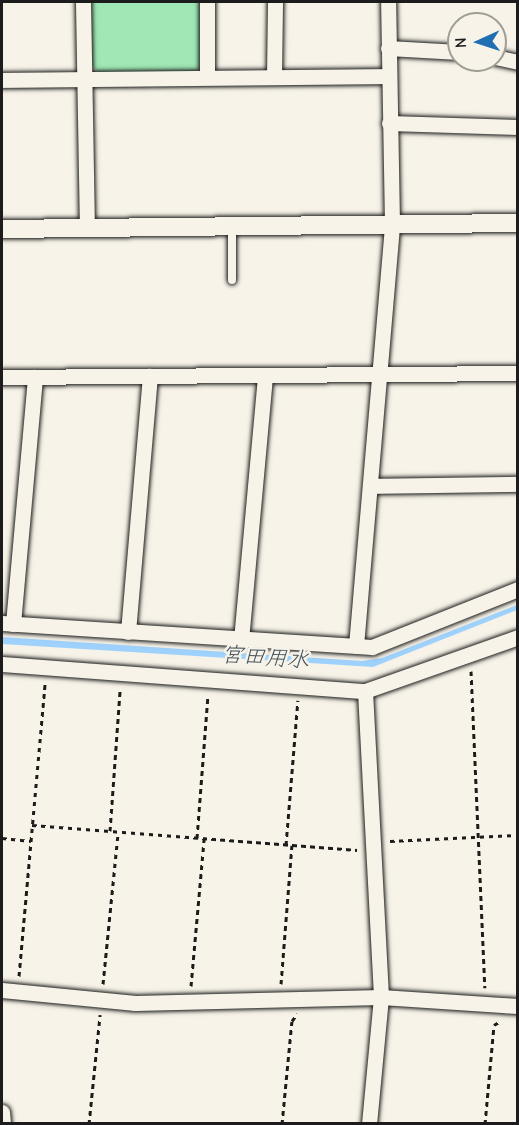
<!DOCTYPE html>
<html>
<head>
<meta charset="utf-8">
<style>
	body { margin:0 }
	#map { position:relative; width:519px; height:1125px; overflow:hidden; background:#f7f3e8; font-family:"Comic Neue","Klee One",sans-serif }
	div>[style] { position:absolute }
	.green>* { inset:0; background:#9fe7b4 }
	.water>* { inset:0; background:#9ed2fc }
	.path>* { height:3px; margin-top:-1.5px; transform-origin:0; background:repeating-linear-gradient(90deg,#1c1c1c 0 4.5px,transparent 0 9px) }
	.roads { filter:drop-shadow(0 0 2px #1c1c1c) drop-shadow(0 0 2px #1c1c1c) }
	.service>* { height:8px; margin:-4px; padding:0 4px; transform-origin:4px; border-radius:4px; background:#f7f3e8 }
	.minor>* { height:15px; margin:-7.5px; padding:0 7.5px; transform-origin:7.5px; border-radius:7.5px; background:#f7f3e8 }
	.tertiary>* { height:18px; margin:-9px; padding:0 9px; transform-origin:9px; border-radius:9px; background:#f7f3e8 }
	span { translate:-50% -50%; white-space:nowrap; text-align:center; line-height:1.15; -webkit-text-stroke:5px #f7f3e8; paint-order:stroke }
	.water-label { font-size:22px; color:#43535f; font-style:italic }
	.frame { position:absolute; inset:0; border:3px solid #1c1c1c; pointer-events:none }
	.north { position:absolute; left:447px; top:12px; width:60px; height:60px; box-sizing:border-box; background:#f7f3e8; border:2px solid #9f9d96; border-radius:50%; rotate:267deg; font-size:16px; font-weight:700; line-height:24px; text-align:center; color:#1c1c1c }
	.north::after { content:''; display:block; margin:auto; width:21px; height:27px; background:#1f6fb2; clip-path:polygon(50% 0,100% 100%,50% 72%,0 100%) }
</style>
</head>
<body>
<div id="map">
	<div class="green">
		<div style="clip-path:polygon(91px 2px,201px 2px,200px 67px,195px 71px,98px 72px,92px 66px)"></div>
	</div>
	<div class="water">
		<div style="clip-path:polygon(517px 605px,517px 610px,373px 667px,2px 644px,2px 637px,362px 661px,382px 658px)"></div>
	</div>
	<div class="path">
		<div style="left:471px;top:671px;width:317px;rotate:87.5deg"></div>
		<div style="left:32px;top:825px;width:326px;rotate:4.4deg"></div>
		<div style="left:110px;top:831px;width:141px;rotate:-85.9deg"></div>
		<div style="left:2px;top:838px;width:29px;rotate:6deg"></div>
		<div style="left:197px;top:838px;width:142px;rotate:-85.6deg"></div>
		<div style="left:390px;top:841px;width:128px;rotate:-2.7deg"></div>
		<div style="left:286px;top:845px;width:145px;rotate:-85.3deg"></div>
		<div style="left:19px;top:976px;width:293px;rotate:-84.9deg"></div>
		<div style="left:103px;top:984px;width:152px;rotate:-84.3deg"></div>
		<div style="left:281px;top:984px;width:139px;rotate:-85.5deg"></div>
		<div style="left:191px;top:986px;width:148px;rotate:-84.9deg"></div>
		<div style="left:89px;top:1124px;width:110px;rotate:-84.2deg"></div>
		<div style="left:282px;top:1124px;width:103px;rotate:-84.5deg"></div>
		<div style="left:292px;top:1021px;width:9px;rotate:-54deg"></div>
		<div style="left:485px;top:1124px;width:99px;rotate:-84.8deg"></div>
		<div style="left:494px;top:1025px;width:6px;rotate:-31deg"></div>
	</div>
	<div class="roads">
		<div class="service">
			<div style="left:232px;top:280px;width:53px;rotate:-90deg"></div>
		</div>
		<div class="minor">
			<div style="left:83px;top:2px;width:225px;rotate:89deg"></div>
			<div style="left:388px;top:48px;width:71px;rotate:3.2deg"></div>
			<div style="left:495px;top:57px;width:24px;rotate:12deg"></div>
			<div style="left:274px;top:76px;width:74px;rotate:-89.2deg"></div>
			<div style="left:207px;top:77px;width:75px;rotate:-90deg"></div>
			<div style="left:2px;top:80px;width:385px;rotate:-0.6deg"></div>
			<div style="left:389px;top:123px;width:129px;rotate:1.8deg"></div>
			<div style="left:2px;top:377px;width:516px;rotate:-0.44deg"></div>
			<div style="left:370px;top:486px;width:148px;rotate:-0.8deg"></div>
			<div style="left:2px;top:623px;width:371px;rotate:3.7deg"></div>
			<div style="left:372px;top:647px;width:157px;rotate:-21.7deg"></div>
			<div style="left:13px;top:624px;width:248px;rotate:-84.9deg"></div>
			<div style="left:128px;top:632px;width:257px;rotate:-85.1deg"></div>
			<div style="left:241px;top:640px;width:266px;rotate:-84.8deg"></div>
			<div style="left:356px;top:646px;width:424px;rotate:-85.1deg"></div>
			<div style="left:392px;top:224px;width:222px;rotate:-91deg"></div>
			<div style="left:2px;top:664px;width:364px;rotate:4.3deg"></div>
			<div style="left:365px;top:691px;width:162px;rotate:-19.4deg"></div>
			<div style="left:365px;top:691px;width:306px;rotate:87deg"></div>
			<div style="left:381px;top:997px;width:128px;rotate:95.4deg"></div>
			<div style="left:2px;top:990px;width:134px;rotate:5.6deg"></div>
			<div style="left:135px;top:1003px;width:246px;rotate:-1.4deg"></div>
			<div style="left:381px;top:997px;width:137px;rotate:3.8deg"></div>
			<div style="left:2px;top:1112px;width:12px;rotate:85deg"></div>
		</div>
		<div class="tertiary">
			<div style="left:2px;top:229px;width:516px;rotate:-0.67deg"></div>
		</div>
	</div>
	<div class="water-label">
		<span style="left:265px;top:658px;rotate:4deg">宮田用水</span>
	</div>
	<div class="frame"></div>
	<div class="north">N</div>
</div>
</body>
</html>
